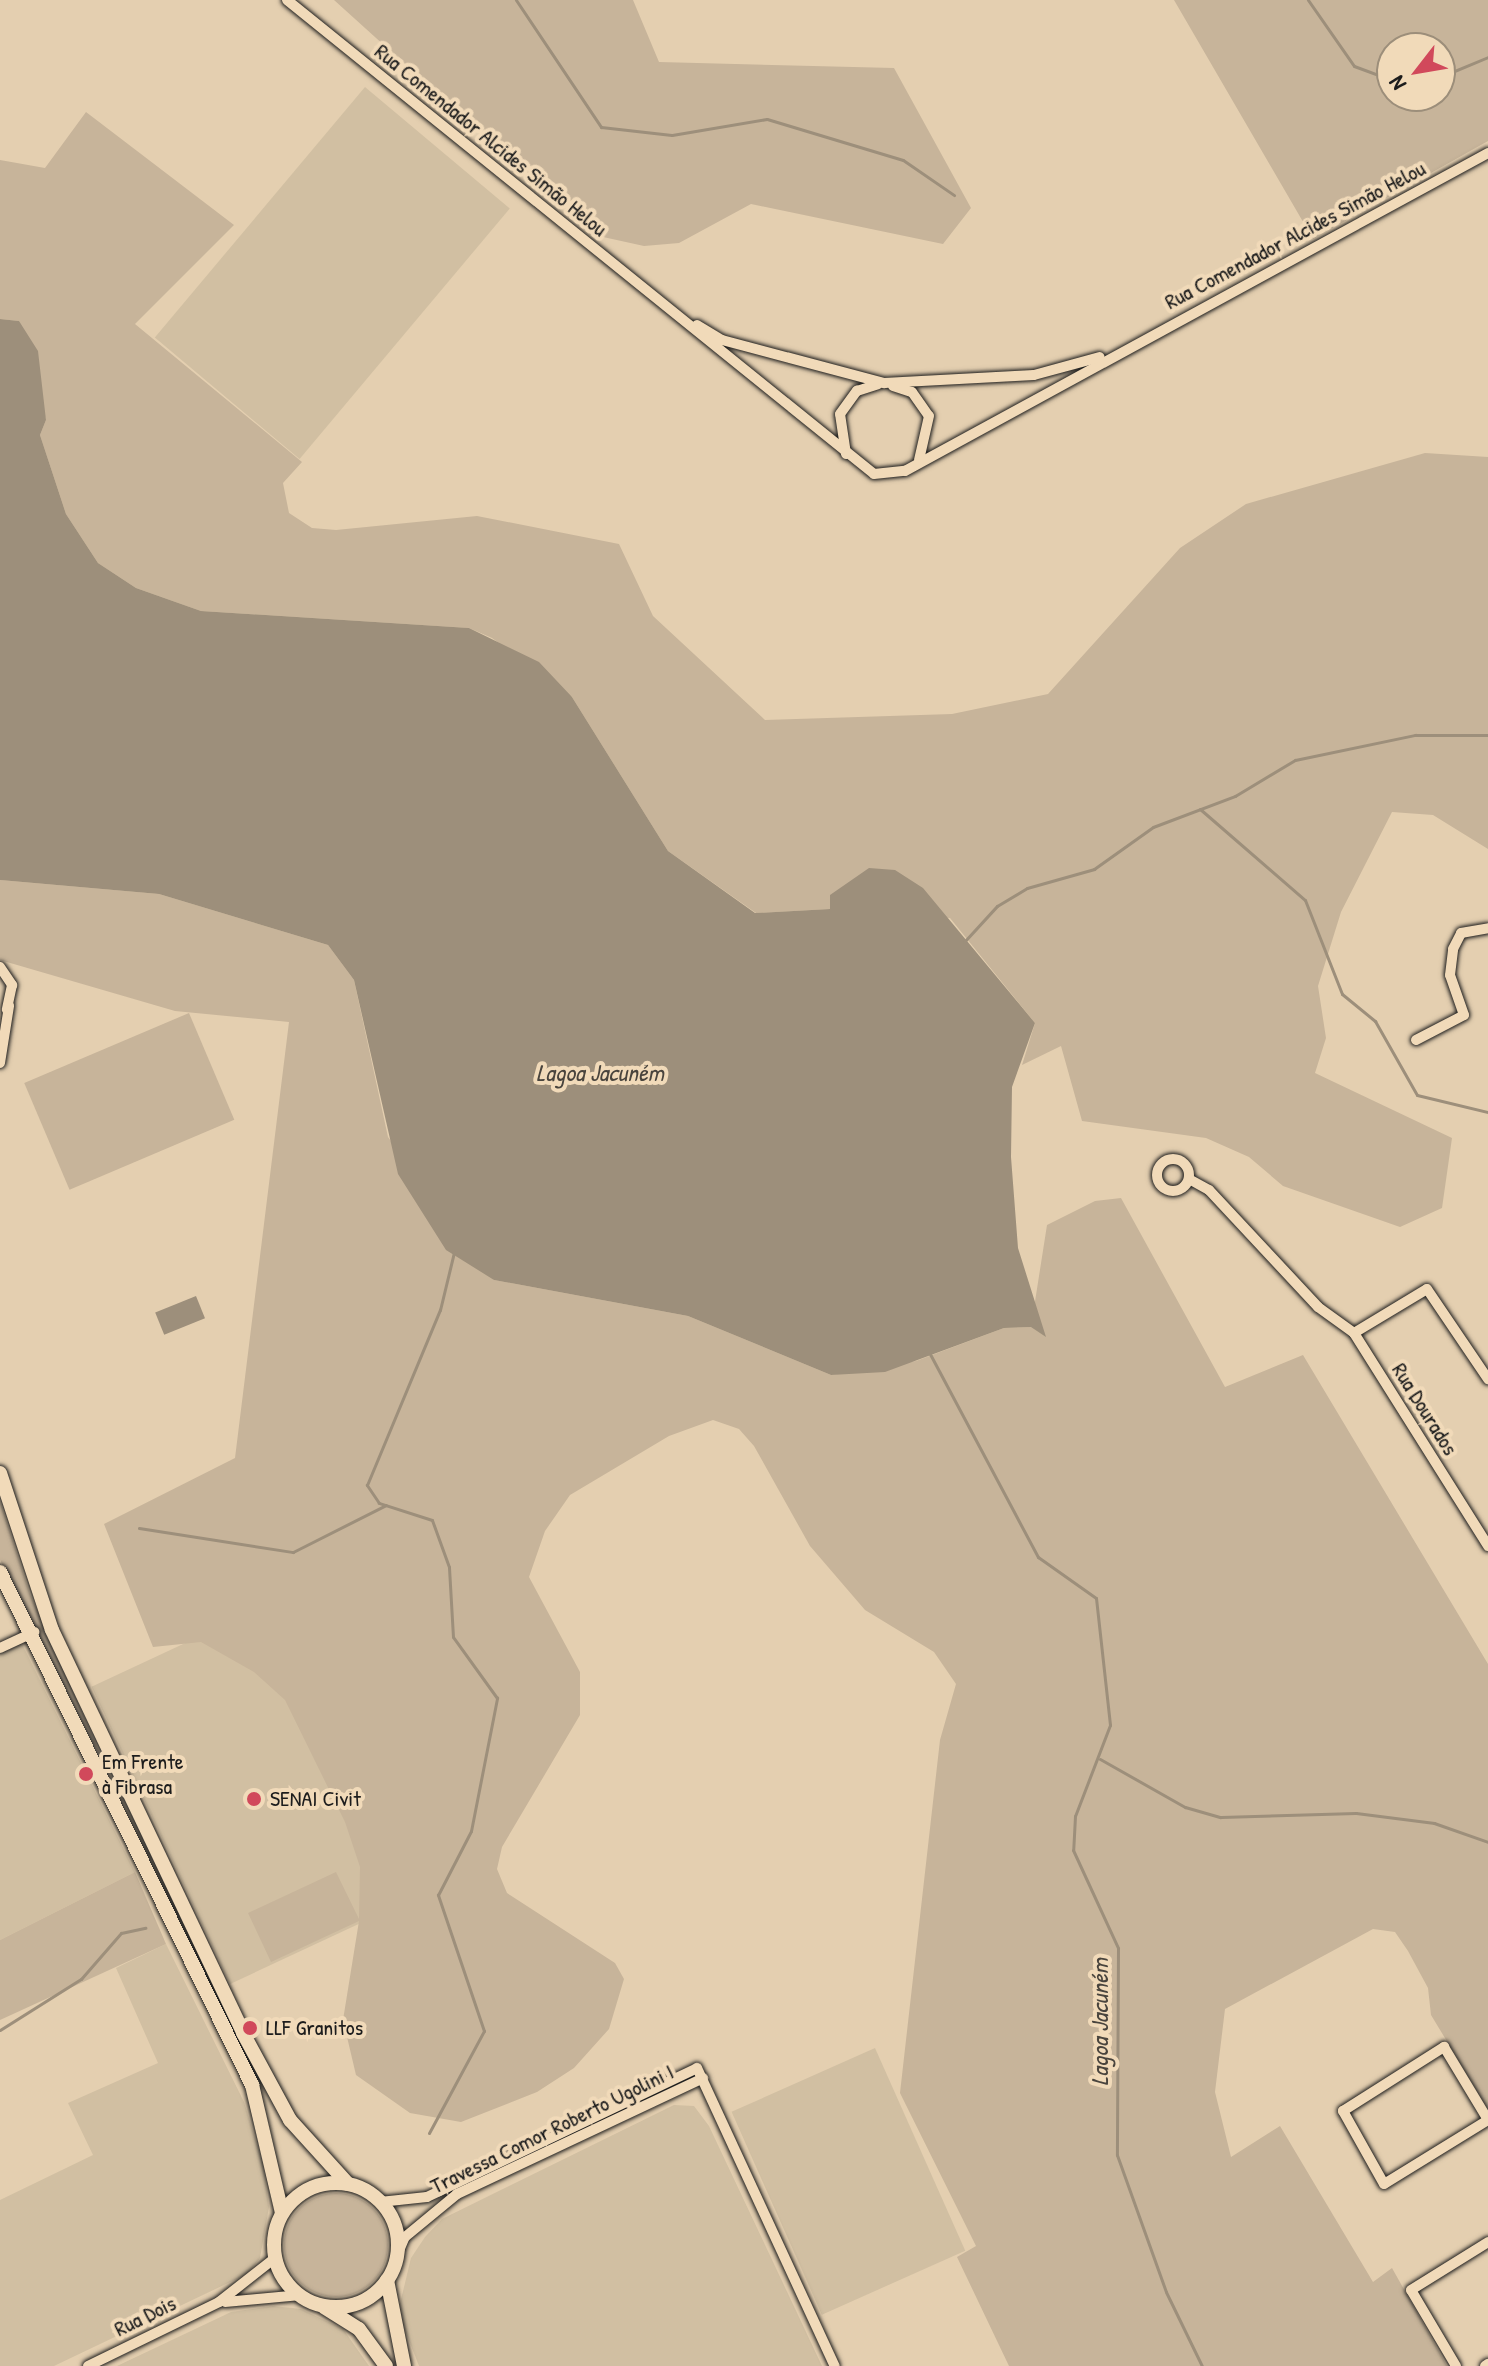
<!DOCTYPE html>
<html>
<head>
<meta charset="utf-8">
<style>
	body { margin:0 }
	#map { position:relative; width:1488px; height:2366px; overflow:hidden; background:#e4cfb0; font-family:"Patrick Hand",sans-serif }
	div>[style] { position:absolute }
	.built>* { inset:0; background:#d1bfa2; transform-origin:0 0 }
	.green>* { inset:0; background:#c7b49a; transform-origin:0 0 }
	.round { border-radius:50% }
	.water>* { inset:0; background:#9d8f7b; transform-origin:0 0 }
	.stream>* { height:3px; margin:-1.5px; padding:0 1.5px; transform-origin:1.5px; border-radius:1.5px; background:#9d8f7b }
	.roads { filter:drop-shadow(0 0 2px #1c1c1c) drop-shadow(0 0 2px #1c1c1c) }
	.street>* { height:10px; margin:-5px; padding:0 5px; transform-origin:5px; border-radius:5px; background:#f1dab9 }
	.street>.ring { margin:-5px; padding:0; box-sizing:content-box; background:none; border:10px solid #f1dab9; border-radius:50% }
	.secondary>* { height:14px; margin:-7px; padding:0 7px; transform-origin:7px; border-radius:7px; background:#f1dab9 }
	.secondary>.ring { margin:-7px; padding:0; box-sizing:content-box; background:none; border:14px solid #f1dab9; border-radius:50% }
	.dots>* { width:22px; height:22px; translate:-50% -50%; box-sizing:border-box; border:4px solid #f1dab9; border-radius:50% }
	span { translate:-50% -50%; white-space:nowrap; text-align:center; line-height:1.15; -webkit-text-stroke:8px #f1dab9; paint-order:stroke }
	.street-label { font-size:22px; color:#1c1c1c }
	.poi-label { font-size:22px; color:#1c1c1c }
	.left { translate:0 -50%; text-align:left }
	.water-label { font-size:24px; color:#49443d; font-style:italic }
	.north { position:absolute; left:1376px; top:32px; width:80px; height:80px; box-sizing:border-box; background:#f1dab9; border:2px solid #9c8e7a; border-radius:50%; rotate:239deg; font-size:22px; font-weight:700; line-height:32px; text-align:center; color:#1c1c1c }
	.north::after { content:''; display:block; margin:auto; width:28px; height:36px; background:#d1495b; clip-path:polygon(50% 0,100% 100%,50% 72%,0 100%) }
</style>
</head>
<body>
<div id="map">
	<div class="built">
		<div style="left:365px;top:87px;width:189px;height:327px;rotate:40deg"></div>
		<div style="left:271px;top:1603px;width:328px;height:198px;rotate:65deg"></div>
		<div style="clip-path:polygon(19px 1638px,135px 1872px,0 1940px,0 1648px)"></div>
		<div style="clip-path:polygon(166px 1944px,244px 2102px,263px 2164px,269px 2207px,260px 2258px,247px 2274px,54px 2366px,0 2366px,0 2200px,93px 2155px,68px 2103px,158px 2063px,116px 1968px)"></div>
		<div style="left:875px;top:2048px;width:222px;height:157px;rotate:66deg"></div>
		<div style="clip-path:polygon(674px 2105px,694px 2106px,709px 2126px,822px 2366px,419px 2366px,398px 2312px,411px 2258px,425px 2237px,442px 2219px)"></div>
		<div style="clip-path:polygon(273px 2306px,301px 2309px,343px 2329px,369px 2366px,117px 2366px,231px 2312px)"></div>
	</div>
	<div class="green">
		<div style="clip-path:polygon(334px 0,633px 0,659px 62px,894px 68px,971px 208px,943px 244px,751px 204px,679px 243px,644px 246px,594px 235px)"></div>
		<div style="clip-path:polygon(evenodd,1174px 0,1488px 0,1488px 141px,1313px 239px,1174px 0,1392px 48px,1440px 48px,1440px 96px,1392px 96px,1392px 48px)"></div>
		<div style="clip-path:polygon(86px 112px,234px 225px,135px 324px,302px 462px,283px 483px,289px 513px,312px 528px,336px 530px,477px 516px,619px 544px,653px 616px,765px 720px,952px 714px,1048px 694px,1180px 548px,1246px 504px,1425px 453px,1488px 457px,1488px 849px,1433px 815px,1392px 812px,1341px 912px,1318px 986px,1326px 1038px,1315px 1073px,1452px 1138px,1442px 1208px,1400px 1227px,1283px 1186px,1249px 1157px,1206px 1138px,1082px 1121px,1061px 1046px,1022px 1065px,1035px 1023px,950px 918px,830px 909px,756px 913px,668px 851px,572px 697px,492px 638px,469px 628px,201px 611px,136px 588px,98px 563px,66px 514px,40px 435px,46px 420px,19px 321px,0 319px,0 160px,45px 168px)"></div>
		<div style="clip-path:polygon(0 880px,159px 894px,328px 945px,354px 980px,388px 1137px,494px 1280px,688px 1316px,831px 1375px,916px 1361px,1004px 1328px,1031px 1327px,1047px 1225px,1095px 1201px,1121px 1198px,1225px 1387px,1303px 1355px,1488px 1664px,1488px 2109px,1431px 2015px,1428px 1988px,1408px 1951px,1395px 1932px,1373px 1929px,1225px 2009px,1215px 2092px,1231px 2157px,1280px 2126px,1373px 2282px,1392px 2268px,1447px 2366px,1009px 2366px,957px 2257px,976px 2246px,900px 2093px,940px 1740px,956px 1684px,934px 1652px,865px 1610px,810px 1546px,754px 1446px,739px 1429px,713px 1420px,669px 1436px,570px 1495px,545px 1531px,529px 1577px,580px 1672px,580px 1715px,502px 1847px,497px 1869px,507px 1893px,615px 1963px,624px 1979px,609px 2029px,574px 2068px,537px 2092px,461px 2122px,410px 2113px,356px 2075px,343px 2020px,359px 1921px,271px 1962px,248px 1913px,336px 1872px,359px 1919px,360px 1867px,345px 1822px,285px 1700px,254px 1672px,201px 1642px,153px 1647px,104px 1524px,235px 1458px,289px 1022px,175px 1011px,0 960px)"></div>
		<div style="left:189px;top:1013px;width:116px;height:179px;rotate:67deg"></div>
		<div style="clip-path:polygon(0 1501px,30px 1594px,112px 1780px,0 1560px)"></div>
		<div style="clip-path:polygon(135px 1872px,166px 1944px,0 2020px,0 1940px)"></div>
		<div class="round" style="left:284px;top:2193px;width:104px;height:104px"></div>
	</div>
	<div class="water">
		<div style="clip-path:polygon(0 319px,19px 321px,38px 351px,46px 420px,40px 435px,66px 514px,98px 563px,136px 588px,201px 611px,469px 628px,539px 662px,572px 697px,668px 851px,755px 913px,830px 909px,830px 895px,869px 868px,895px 870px,923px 888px,1035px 1023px,1012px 1087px,1011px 1157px,1018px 1248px,1046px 1337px,1031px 1327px,1004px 1328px,885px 1372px,831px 1375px,688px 1316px,494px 1280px,446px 1250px,398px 1174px,354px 980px,328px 945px,159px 894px,0 880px)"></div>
		<div style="left:196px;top:1296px;width:24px;height:44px;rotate:68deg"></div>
	</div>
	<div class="stream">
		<div style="left:516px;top:0;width:153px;rotate:56.2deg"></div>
		<div style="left:601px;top:127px;width:71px;rotate:6.4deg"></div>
		<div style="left:672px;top:135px;width:96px;rotate:-9.6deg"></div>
		<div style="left:767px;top:119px;width:142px;rotate:16.8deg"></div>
		<div style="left:903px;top:160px;width:62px;rotate:34.5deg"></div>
		<div style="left:1308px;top:0;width:80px;rotate:55.1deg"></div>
		<div style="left:1354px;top:66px;width:40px;rotate:20.2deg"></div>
		<div style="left:1440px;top:77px;width:52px;rotate:-22.6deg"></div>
		<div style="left:1200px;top:809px;width:139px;rotate:40.9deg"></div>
		<div style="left:1305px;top:900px;width:101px;rotate:68.5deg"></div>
		<div style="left:1342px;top:994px;width:43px;rotate:39.3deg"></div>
		<div style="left:1375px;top:1021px;width:85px;rotate:60.4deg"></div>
		<div style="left:1417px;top:1095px;width:73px;rotate:13.5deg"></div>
		<div style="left:964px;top:942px;width:49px;rotate:-47.5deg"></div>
		<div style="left:997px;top:906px;width:35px;rotate:-31deg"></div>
		<div style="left:1027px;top:888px;width:70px;rotate:-15.8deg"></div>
		<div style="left:1094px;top:869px;width:72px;rotate:-35.4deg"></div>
		<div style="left:1153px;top:827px;width:88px;rotate:-20.7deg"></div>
		<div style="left:1235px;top:796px;width:70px;rotate:-31deg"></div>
		<div style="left:1295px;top:760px;width:123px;rotate:-11.8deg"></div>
		<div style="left:1415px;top:735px;width:73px"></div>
		<div style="left:930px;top:1354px;width:230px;rotate:62deg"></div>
		<div style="left:1038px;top:1557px;width:71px;rotate:35.3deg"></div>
		<div style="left:1096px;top:1598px;width:128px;rotate:83.7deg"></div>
		<div style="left:1110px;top:1725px;width:97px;rotate:111deg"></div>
		<div style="left:1075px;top:1816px;width:34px;rotate:93deg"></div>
		<div style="left:1073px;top:1850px;width:108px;rotate:65.3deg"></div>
		<div style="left:1118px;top:1948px;width:207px;rotate:90.3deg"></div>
		<div style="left:1117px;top:2155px;width:145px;rotate:70.3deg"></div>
		<div style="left:1166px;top:2292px;width:82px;rotate:64.1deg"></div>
		<div style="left:139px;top:1528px;width:156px;rotate:8.9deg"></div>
		<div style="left:293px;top:1552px;width:104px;rotate:-26.8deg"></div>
		<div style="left:1100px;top:1759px;width:98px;rotate:29.5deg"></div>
		<div style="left:1185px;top:1807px;width:37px;rotate:16deg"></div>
		<div style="left:1221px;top:1817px;width:135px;rotate:-1.7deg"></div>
		<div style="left:1356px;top:1813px;width:79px;rotate:7.3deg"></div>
		<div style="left:1434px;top:1823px;width:57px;rotate:19.4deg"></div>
		<div style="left:0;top:2030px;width:96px;rotate:-32.2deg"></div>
		<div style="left:81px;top:1979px;width:61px;rotate:-49deg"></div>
		<div style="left:121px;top:1933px;width:25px;rotate:-12deg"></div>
		<div style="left:429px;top:2133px;width:116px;rotate:-61.7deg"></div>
		<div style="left:484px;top:2031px;width:144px;rotate:-108.7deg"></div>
		<div style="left:438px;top:1895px;width:72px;rotate:-62.7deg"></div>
		<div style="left:471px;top:1831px;width:136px;rotate:-78.9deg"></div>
		<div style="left:497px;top:1698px;width:75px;rotate:-125.8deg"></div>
		<div style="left:453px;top:1637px;width:70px;rotate:-93.3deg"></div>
		<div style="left:449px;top:1567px;width:50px;rotate:-109.9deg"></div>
		<div style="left:432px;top:1520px;width:56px;rotate:-162.2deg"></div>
		<div style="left:379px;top:1503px;width:22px;rotate:-124deg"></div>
		<div style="left:367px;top:1485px;width:190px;rotate:-67.4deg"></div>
		<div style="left:440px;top:1310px;width:60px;rotate:-76.4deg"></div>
	</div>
	<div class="roads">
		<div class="street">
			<div style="left:287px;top:0;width:754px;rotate:38.92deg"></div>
			<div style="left:874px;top:474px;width:31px;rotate:-6deg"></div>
			<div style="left:905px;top:471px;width:664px;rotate:-28.61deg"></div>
			<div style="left:697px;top:325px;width:29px;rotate:31deg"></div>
			<div style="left:722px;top:340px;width:168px;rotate:14.9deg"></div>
			<div style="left:884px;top:383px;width:150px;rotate:-3.1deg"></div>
			<div style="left:1034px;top:375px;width:68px;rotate:-15.3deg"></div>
			<div style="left:893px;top:386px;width:20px;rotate:18deg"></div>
			<div style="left:912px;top:392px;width:29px;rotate:55deg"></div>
			<div style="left:929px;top:416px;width:45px;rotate:102.8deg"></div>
			<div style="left:846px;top:454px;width:40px;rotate:-98.5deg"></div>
			<div style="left:840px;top:414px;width:29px;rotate:-54deg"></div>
			<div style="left:857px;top:391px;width:22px;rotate:-18deg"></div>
			<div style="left:0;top:967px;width:22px;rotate:56deg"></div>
			<div style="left:12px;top:985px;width:25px;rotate:102deg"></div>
			<div style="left:1416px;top:1040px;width:54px;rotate:-27.5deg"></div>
			<div style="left:1464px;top:1015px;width:42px;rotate:-109.3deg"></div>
			<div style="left:1450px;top:975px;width:26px;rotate:-83deg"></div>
			<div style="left:1453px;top:949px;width:18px;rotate:-63deg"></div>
			<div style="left:1461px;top:933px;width:27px;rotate:-10deg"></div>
			<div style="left:0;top:1063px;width:58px;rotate:-81deg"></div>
			<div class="ring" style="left:1157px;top:1159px;width:22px;height:22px"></div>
			<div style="left:1189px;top:1179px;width:23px;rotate:29deg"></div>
			<div style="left:1209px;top:1190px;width:160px;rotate:47deg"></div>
			<div style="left:1318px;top:1307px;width:44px;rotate:35.8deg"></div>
			<div style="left:1354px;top:1333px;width:252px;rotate:57.8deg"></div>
			<div style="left:1354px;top:1333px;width:85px;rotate:-31.1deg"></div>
			<div style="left:1427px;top:1289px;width:109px;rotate:55.9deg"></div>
			<div style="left:0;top:1648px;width:38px;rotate:-25deg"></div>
			<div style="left:1444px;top:2047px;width:85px;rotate:58.9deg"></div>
			<div style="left:1488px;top:2120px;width:122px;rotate:148.4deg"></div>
			<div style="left:1384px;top:2184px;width:84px;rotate:-119.3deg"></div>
			<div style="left:1343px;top:2111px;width:120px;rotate:-32.4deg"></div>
			<div style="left:380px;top:2202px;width:47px;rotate:-6.1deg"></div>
			<div style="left:427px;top:2197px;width:299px;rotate:-25.5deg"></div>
			<div style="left:697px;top:2068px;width:328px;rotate:65.2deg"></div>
			<div style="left:395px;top:2260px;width:25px;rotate:-67deg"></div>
			<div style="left:405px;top:2237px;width:67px;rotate:-39.6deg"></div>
			<div style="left:457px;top:2194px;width:272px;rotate:-25.2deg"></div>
			<div style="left:225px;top:2302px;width:76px;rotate:-5.3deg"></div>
			<div style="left:88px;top:2366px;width:146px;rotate:-26deg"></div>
			<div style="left:219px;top:2302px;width:71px;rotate:-38.2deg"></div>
			<div style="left:1456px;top:2366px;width:88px;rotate:-120.6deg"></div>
			<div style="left:1411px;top:2290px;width:91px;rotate:-31.9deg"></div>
			<div style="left:1485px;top:2366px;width:4px;rotate:-34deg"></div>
		</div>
		<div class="secondary">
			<div style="left:0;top:1473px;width:165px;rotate:71.7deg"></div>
			<div style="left:52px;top:1630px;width:446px;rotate:64.6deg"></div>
			<div style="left:243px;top:2033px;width:99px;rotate:61.6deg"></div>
			<div style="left:290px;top:2120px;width:86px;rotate:47.8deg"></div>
			<div style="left:0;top:1572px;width:572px;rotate:63.84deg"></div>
			<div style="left:252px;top:2085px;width:131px;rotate:76.8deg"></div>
			<div class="ring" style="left:274px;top:2183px;width:110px;height:110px"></div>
			<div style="left:387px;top:2280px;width:88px;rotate:78.8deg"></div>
			<div style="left:324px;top:2307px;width:41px;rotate:32.2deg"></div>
			<div style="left:359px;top:2329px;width:46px;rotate:53.9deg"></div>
		</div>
	</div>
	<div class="dots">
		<div style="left:86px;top:1774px;background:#d1495b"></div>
		<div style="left:254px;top:1799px;background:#d1495b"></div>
		<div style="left:250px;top:2028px;background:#d1495b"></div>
	</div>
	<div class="street-label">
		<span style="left:491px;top:140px;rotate:39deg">Rua Comendador Alcides Simão Helou</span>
		<span style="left:1295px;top:235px;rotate:-28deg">Rua Comendador Alcides Simão Helou</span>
		<span style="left:1425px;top:1409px;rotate:58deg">Rua Dourados</span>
		<span style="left:552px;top:2129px;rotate:-26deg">Travessa Comor Roberto Ugolini I</span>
		<span style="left:145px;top:2316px;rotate:-26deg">Rua Dois</span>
	</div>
	<div class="poi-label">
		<span class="left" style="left:102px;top:1774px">Em Frente<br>à Fibrasa</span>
		<span class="left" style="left:270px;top:1799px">SENAI Civit</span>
		<span class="left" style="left:266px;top:2028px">LLF Granitos</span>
	</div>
	<div class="water-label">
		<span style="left:600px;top:1073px">Lagoa Jacuném</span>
		<span style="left:1100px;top:2022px;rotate:-90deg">Lagoa Jacuném</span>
	</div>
	<div class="north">N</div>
</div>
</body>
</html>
